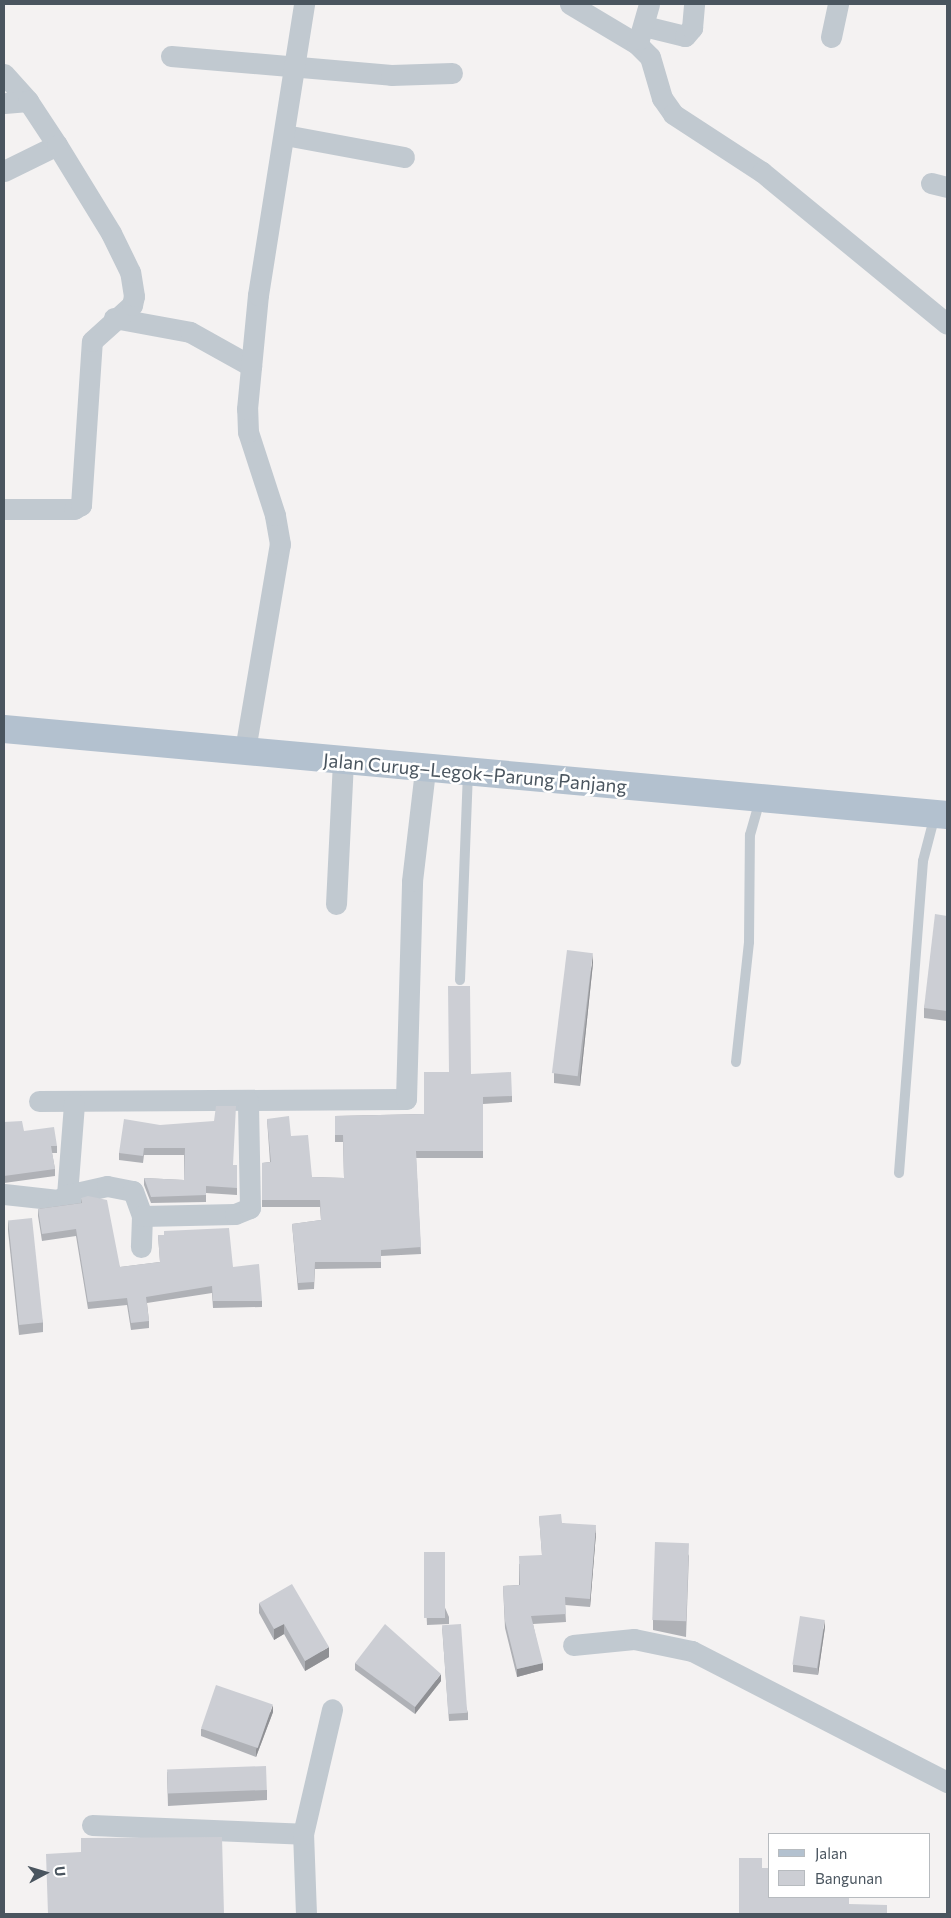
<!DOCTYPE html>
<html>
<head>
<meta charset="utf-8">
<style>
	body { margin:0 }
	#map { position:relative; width:951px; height:1918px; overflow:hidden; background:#f4f2f2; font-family:Commissioner,sans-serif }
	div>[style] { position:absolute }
	.lane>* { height:10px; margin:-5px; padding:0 5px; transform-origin:5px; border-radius:5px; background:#c1c9d0 }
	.street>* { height:21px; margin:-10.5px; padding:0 10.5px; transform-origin:10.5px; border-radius:10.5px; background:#c1c9d0 }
	.primary>* { height:28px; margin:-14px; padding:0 14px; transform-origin:14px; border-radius:14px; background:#b3c1cf }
	.wall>* { inset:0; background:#afb1b6 }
	.shaded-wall>* { inset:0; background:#8f9094 }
	.building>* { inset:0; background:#ccced4; transform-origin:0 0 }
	span { translate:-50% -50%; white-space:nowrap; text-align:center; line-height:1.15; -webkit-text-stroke:5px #fff; paint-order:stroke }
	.street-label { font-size:19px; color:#4a555f }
	.frame { position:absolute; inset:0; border:5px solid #4a555f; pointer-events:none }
	.legend { position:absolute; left:768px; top:1833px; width:162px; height:65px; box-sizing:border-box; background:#fff; border:1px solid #b7bbbf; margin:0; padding:6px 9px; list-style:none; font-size:15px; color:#4a555f }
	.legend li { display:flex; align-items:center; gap:10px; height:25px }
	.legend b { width:25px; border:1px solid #b7bbbf }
	.north { position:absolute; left:20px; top:1848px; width:50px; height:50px; -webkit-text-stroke:4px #fff; paint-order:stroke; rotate:84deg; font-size:14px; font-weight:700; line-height:20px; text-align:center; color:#4a555f }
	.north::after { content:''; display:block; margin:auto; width:18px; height:22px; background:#4a555f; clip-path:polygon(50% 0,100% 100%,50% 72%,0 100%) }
</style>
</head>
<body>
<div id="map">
	<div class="lane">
		<div style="left:460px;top:980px;width:206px;rotate:-87.8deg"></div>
		<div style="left:736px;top:1062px;width:121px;rotate:-83.8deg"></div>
		<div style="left:749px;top:942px;width:107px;rotate:-89.5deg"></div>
		<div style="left:750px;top:835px;width:36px;rotate:-74deg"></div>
		<div style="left:899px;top:1173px;width:313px;rotate:-85.6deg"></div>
		<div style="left:923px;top:861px;width:48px;rotate:-75.4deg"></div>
	</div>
	<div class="street">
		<div style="left:570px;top:4px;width:78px;rotate:30.8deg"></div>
		<div style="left:637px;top:44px;width:18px;rotate:45deg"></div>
		<div style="left:650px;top:57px;width:43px;rotate:73.7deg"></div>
		<div style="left:662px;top:98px;width:19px;rotate:55deg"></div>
		<div style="left:673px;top:114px;width:106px;rotate:33.1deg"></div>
		<div style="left:762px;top:172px;width:239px;rotate:39.4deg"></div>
		<div style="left:644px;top:26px;width:42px;rotate:13.7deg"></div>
		<div style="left:685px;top:36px;width:11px;rotate:-49deg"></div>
		<div style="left:692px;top:28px;width:24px;rotate:-85deg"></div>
		<div style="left:831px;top:37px;width:34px;rotate:-78deg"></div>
		<div style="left:639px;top:39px;width:36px;rotate:-74deg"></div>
		<div style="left:171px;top:56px;width:221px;rotate:4.9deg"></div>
		<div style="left:391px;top:75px;width:61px;rotate:-1.9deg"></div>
		<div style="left:4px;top:74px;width:36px;rotate:48deg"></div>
		<div style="left:28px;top:101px;width:24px;rotate:175deg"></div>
		<div style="left:285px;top:135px;width:121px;rotate:10.5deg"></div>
		<div style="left:4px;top:171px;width:59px;rotate:-26.1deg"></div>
		<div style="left:57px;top:145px;width:53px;rotate:-123.4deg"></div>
		<div style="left:931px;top:183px;width:16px;rotate:14deg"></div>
		<div style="left:114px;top:318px;width:77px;rotate:10.4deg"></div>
		<div style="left:190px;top:332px;width:70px;rotate:29.1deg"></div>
		<div style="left:4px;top:509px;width:70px"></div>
		<div style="left:74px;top:509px;width:8px;rotate:-30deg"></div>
		<div style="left:81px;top:505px;width:164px;rotate:-86.2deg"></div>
		<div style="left:92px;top:341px;width:54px;rotate:-42deg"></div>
		<div style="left:132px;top:305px;width:9px;rotate:-77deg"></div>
		<div style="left:134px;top:296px;width:24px;rotate:-99deg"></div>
		<div style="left:130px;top:272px;width:43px;rotate:-116deg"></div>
		<div style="left:111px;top:233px;width:103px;rotate:-121.5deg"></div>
		<div style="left:245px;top:750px;width:209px;rotate:-80.4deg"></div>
		<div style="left:280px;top:544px;width:29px;rotate:-100deg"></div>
		<div style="left:275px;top:515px;width:87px;rotate:-108deg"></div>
		<div style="left:248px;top:432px;width:23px;rotate:-92deg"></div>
		<div style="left:247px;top:409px;width:115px;rotate:-84.5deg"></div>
		<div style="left:258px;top:295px;width:295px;rotate:-81deg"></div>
		<div style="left:336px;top:904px;width:142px;rotate:-87.2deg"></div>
		<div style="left:39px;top:1101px;width:367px;rotate:-0.3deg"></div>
		<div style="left:406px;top:1099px;width:218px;rotate:-88.4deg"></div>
		<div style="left:412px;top:881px;width:112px;rotate:-83.3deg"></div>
		<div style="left:4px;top:1194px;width:54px;rotate:6.3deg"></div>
		<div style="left:58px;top:1200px;width:10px;rotate:-29deg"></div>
		<div style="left:67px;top:1195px;width:92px;rotate:-85.6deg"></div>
		<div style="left:67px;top:1195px;width:41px;rotate:-12.7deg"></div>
		<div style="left:107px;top:1186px;width:26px;rotate:11deg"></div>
		<div style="left:133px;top:1191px;width:27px;rotate:70deg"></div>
		<div style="left:142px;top:1216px;width:31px;rotate:92deg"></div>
		<div style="left:142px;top:1216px;width:93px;rotate:-1.2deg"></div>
		<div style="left:235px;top:1214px;width:16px;rotate:-22deg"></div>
		<div style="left:250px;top:1208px;width:107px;rotate:-91.1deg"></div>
		<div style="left:573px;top:1645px;width:61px;rotate:-5.6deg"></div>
		<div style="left:634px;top:1639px;width:59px;rotate:11.7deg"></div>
		<div style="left:692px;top:1651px;width:287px;rotate:27.2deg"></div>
		<div style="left:92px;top:1825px;width:211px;rotate:2.4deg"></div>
		<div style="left:306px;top:1914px;width:80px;rotate:-92.1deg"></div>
		<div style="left:303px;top:1834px;width:128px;rotate:-76.9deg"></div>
	</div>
	<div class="primary">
		<div style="left:4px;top:729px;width:947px;rotate:5.21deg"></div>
	</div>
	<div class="wall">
		<div style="clip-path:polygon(947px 916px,947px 1021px,924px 1018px,924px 1008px)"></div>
		<div style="clip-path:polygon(593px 963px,580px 1086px,554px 1083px,554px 1073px)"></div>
		<div style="clip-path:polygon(471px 1074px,512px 1096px,512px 1102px,483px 1104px,483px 1158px,416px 1158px,421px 1254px,381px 1256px,381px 1268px,315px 1269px,314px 1289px,298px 1290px,292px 1224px,321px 1220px,320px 1207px,262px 1207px,262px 1163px,270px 1162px,267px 1119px,291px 1136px,312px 1177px,344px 1178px,343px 1142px,335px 1142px,335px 1116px,424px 1114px)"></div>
		<div style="clip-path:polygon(4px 1122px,57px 1146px,57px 1153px,52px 1153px,55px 1169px,55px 1176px,4px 1183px)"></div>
		<div style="clip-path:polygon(160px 1125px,233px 1165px,237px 1165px,237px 1195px,206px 1193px,206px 1202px,151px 1203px,144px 1185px,144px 1178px,184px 1180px,184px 1155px,144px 1155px,143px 1163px,119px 1160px,119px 1153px)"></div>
		<div style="clip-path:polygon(81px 1198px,120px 1267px,160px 1262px,158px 1235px,233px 1267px,262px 1301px,262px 1307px,213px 1308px,212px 1293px,147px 1303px,149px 1321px,149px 1328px,131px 1330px,127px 1305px,88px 1309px,76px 1236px,42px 1241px,38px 1216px,38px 1209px,81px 1203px)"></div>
		<div style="clip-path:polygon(8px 1220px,43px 1322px,43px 1332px,19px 1335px,8px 1231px)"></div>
		<div style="clip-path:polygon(539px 1516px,596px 1533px,590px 1607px,565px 1605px,566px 1622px,533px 1624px,543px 1670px,517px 1677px,505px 1628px,503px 1586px,519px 1585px,519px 1564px,542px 1555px)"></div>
		<div style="clip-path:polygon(689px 1554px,686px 1637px,653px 1630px,653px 1620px)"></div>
		<div style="clip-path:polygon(424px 1559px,449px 1617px,449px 1624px,427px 1625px)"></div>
		<div style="clip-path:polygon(259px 1603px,329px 1657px,305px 1671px,284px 1634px,274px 1640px,259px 1613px)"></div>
		<div style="clip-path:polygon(442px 1626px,468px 1713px,468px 1720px,449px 1721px)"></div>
		<div style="clip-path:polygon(825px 1627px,818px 1675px,793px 1672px,793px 1665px)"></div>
		<div style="clip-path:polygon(355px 1663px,441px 1681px,415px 1714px,355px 1670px)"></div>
		<div style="clip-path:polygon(273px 1712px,256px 1757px,201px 1736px,201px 1729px)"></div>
		<div style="clip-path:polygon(167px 1772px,267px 1790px,267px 1800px,168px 1806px)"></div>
	</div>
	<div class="shaded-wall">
		<div style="clip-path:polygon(593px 953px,593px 963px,580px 1086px,580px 1076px)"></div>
		<div style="clip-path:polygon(596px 1525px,596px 1533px,590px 1607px,590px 1599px)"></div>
		<div style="clip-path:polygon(825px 1620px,825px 1627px,818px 1675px,818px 1668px)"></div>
		<div style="clip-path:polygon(284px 1624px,284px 1634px,274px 1640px,274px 1629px)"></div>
		<div style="clip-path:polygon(329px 1647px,329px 1657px,305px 1671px,305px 1661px)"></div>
		<div style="clip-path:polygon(543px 1663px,543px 1670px,517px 1677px,517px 1669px)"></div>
		<div style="clip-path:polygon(441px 1674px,441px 1681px,415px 1714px,415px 1707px)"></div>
		<div style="clip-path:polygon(273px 1705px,273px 1712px,256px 1757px,256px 1750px)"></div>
	</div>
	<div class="building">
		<div style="clip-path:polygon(935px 914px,947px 916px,947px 1011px,924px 1008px)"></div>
		<div style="left:567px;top:950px;width:26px;height:124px;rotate:7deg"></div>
		<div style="clip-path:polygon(448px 986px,470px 986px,471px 1074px,511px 1072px,512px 1096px,483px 1097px,483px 1151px,416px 1151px,421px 1247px,381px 1250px,381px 1262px,315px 1262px,314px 1282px,298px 1283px,292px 1224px,321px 1220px,320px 1200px,262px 1200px,262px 1163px,271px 1162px,267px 1119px,289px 1116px,291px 1136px,308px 1135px,312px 1177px,344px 1178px,343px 1135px,335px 1135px,335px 1116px,424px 1114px,424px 1072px,449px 1072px)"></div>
		<div style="clip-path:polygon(216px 1106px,236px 1106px,233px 1165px,237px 1165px,237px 1188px,206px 1186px,206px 1195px,151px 1197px,144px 1178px,184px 1180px,185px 1148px,144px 1148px,143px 1156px,119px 1153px,124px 1119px,160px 1125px,214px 1121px)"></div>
		<div style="clip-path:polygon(22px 1121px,24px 1131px,54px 1127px,57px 1146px,51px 1146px,55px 1169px,4px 1176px,4px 1122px)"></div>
		<div style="clip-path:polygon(88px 1196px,107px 1200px,120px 1267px,160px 1262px,158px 1235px,164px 1235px,164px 1231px,229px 1228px,233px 1267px,259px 1264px,262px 1301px,213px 1301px,212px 1286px,146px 1297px,149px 1321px,131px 1323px,127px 1298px,88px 1302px,76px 1229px,42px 1234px,38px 1209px,82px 1203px,81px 1198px)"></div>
		<div style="left:32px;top:1218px;width:105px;height:24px;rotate:84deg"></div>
		<div style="clip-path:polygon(561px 1514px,562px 1523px,596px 1525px,590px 1599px,565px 1597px,566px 1614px,531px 1616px,543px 1663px,517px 1669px,505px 1621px,503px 1586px,520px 1585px,519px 1556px,542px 1555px,539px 1516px)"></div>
		<div style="left:655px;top:1542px;width:34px;height:78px;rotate:2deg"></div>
		<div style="left:424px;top:1552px;width:21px;height:66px"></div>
		<div style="clip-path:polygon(292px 1584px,329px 1647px,305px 1661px,284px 1624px,274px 1629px,259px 1603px)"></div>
		<div style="left:800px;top:1616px;width:25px;height:49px;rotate:9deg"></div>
		<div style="clip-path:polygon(385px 1624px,441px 1674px,415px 1707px,355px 1663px)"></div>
		<div style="left:461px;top:1624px;width:89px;height:19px;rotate:86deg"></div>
		<div style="left:216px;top:1685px;width:60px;height:46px;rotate:19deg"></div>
		<div style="left:266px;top:1766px;width:24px;height:99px;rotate:88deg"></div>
		<div style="clip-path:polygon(222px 1837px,224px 1914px,48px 1914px,46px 1854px,81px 1852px,81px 1838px)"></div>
		<div style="clip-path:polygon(739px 1858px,762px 1858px,762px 1868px,770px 1868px,770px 1897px,849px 1897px,849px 1904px,887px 1905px,887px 1914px,739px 1914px)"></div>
	</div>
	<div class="street-label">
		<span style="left:475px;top:773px;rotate:5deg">Jalan Curug–Legok–Parung Panjang</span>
	</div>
	<div class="frame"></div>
	<ul class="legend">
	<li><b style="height:6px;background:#b3c1cf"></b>Jalan</li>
	<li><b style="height:14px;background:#ccced4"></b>Bangunan</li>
	</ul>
	<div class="north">U</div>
</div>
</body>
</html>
